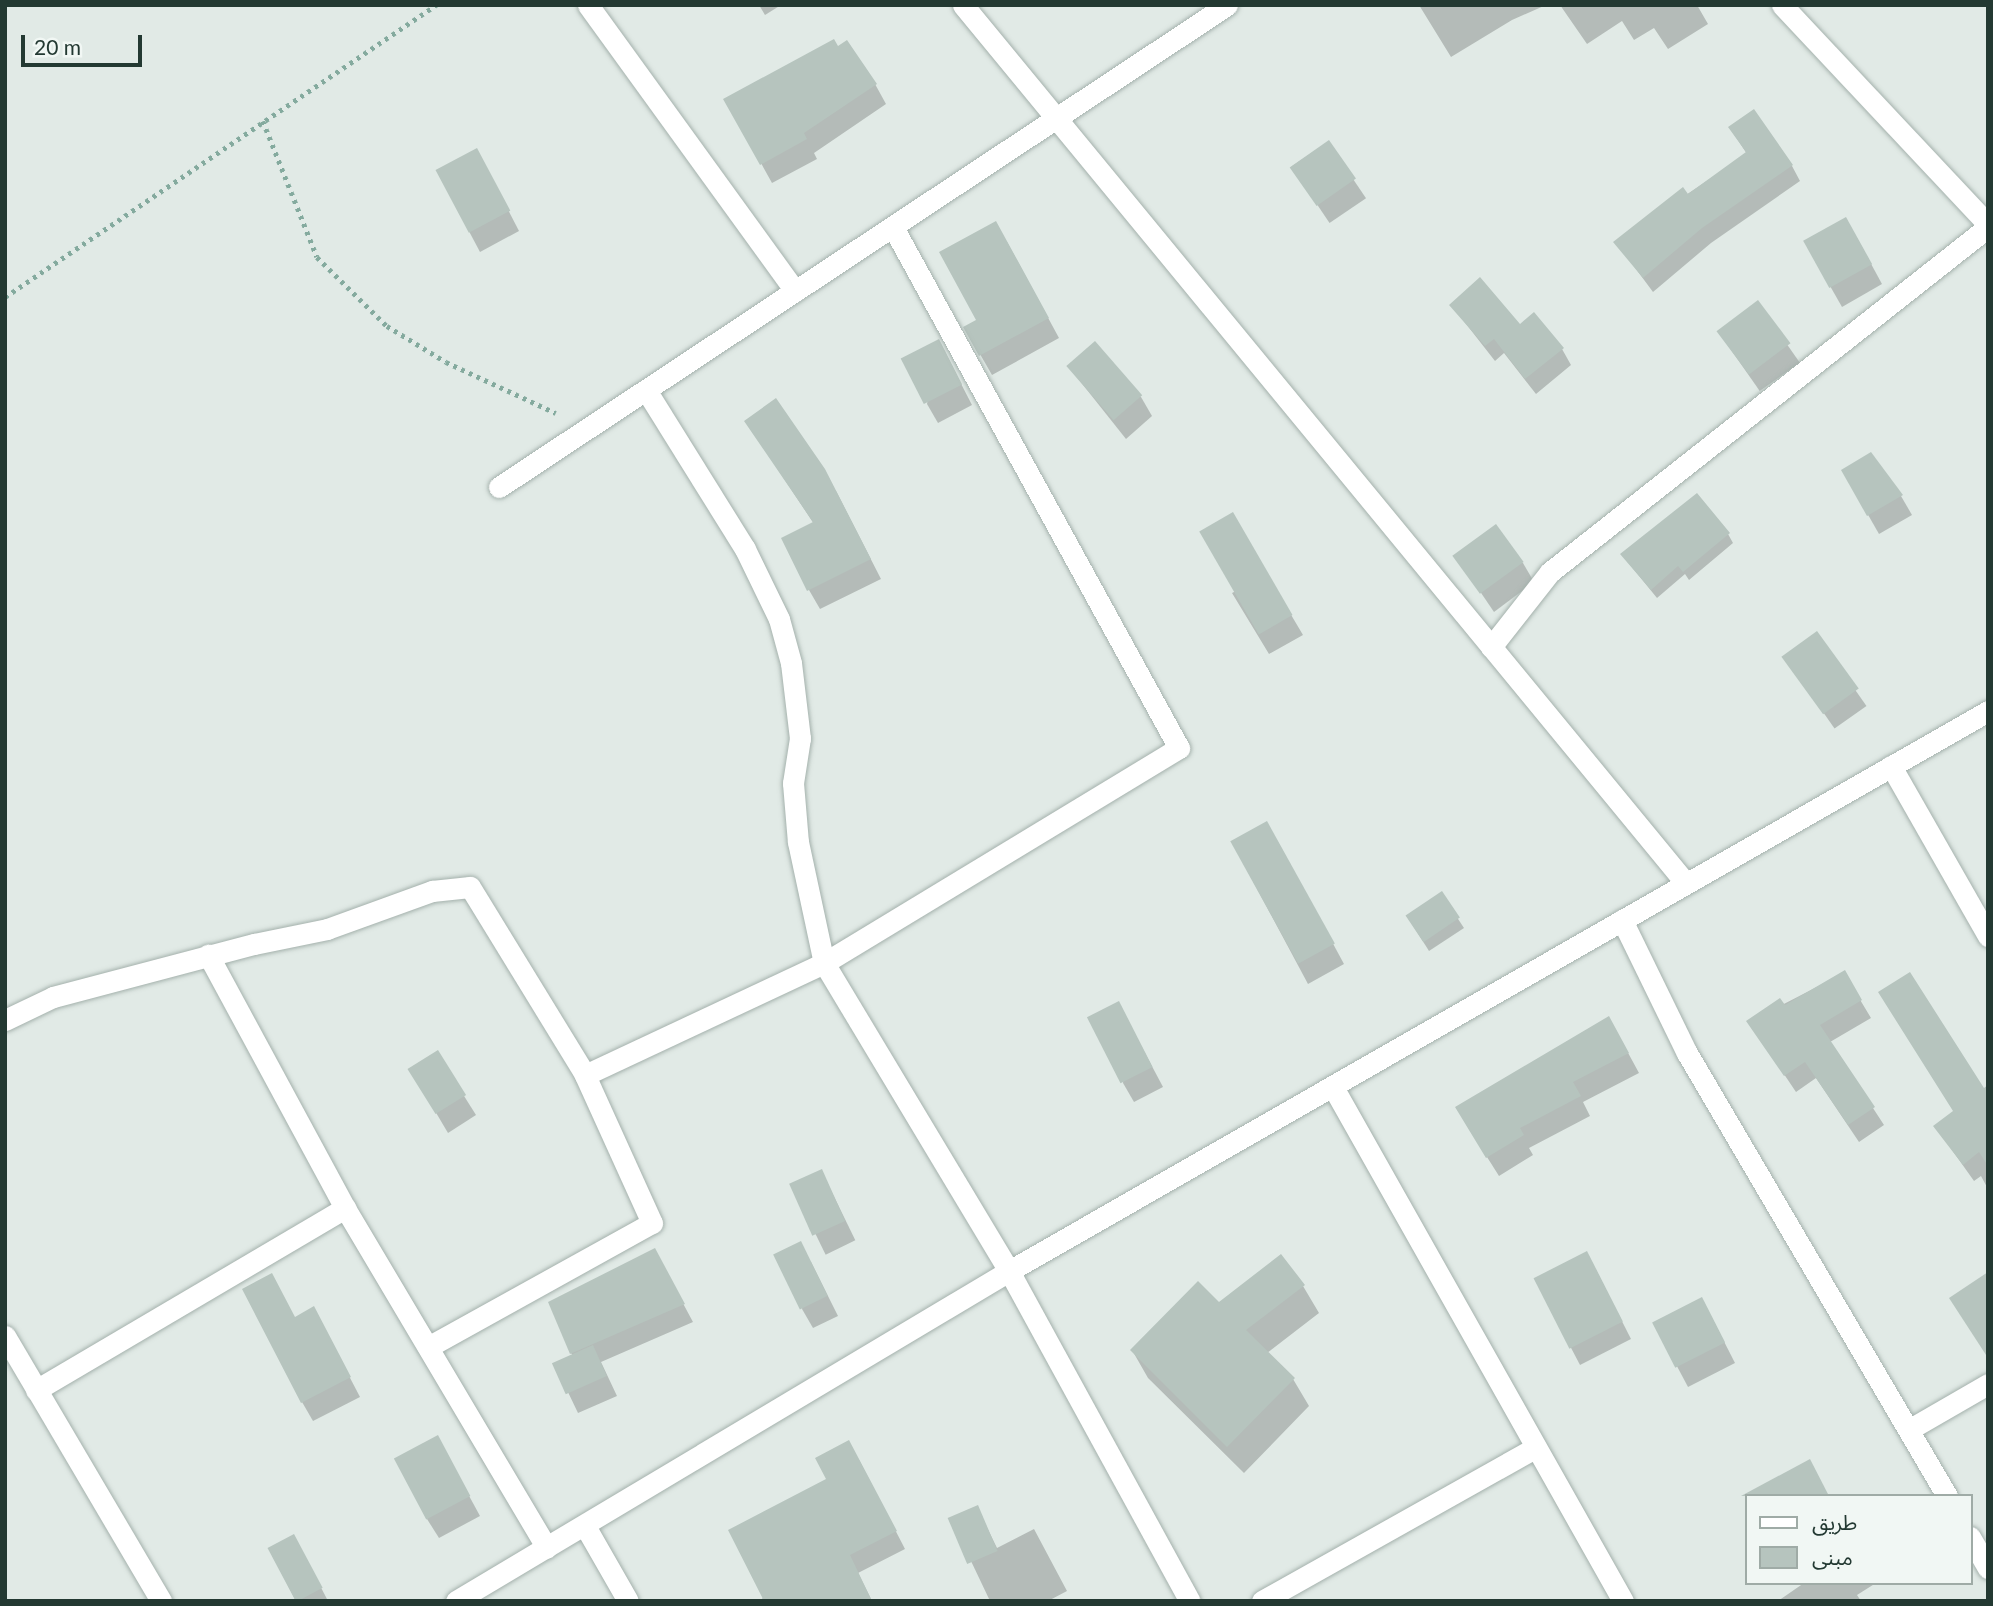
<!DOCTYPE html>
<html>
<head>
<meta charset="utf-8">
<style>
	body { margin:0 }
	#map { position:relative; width:1993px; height:1606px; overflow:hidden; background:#e1eae6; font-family:Lato,"Noto Sans Arabic",sans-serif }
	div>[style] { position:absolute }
	.shadow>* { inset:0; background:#0003; transform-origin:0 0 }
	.building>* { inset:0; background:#b6c4be; transform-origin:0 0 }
	.path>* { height:4.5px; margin-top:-2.25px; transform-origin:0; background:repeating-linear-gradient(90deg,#84aa9e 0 3.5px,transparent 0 8.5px) }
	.roads { filter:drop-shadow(0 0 2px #a4b1ac) drop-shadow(0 0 2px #a4b1ac) }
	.minor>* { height:21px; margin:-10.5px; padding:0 10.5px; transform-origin:10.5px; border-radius:10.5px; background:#fff }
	span { translate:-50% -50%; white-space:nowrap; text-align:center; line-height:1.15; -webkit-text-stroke:7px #f1f7f4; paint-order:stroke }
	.frame { position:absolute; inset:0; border:7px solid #233932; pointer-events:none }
	.legend { position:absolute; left:1745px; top:1494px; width:228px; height:91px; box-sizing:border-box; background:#f1f7f4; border:2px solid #9faba6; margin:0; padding:9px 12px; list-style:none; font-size:21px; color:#233932 }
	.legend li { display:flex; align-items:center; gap:14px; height:35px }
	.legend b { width:35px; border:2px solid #9faba6 }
	.scale { position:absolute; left:21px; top:35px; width:121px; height:32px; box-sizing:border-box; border:4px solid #233932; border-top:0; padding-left:9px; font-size:21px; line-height:24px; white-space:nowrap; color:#233932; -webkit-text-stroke:5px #f1f7f4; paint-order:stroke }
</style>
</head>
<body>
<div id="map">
	<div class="shadow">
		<div style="clip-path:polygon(759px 5px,781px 5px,765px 15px)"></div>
		<div style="clip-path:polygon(1419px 5px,1546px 5px,1512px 20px,1451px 57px)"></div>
		<div style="clip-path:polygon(1560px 5px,1697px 5px,1708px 24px,1668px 49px,1654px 28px,1634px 40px,1622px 21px,1587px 44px)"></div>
		<div style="clip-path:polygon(875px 84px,886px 104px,814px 153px,817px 159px,772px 183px,726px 100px)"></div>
		<div style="clip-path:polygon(1730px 128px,1792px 166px,1800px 181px,1711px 243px,1653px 292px,1616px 242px,1747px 154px)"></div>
		<div style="left:1328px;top:142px;width:68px;height:44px;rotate:56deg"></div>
		<div style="clip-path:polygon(487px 169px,519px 231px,480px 252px,437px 171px)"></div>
		<div style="clip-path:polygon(1857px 238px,1882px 284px,1842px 307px,1805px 242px)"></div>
		<div style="clip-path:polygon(1007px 242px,1059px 338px,992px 375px,965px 328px,978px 321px)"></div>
		<div style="left:1758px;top:303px;width:73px;height:49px;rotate:55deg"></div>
		<div style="clip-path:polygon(1452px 306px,1520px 326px,1562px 349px,1571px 365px,1536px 394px,1504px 353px,1495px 361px)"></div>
		<div style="clip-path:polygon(939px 341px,972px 405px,938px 423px,927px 404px)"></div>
		<div style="clip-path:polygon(1068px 366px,1141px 397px,1152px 416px,1126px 439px)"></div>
		<div style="clip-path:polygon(746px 421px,836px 491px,881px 579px,820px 609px,809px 590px,814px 524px)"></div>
		<div style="clip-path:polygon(1843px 471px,1901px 496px,1912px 515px,1879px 534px)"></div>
		<div style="clip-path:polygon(1232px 515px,1303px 635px,1269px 654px,1232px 593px,1236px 591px)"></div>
		<div style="clip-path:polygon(1728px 534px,1733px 543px,1689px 580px,1685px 574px,1657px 598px,1622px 555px)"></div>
		<div style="clip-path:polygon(1456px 556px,1523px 563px,1534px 582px,1494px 612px)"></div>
		<div style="left:1816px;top:634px;width:88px;height:39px;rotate:55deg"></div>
		<div style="clip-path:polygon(1232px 842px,1278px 842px,1344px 964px,1308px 984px)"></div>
		<div style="clip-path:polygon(1441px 893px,1464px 928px,1429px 951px,1412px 924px)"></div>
		<div style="clip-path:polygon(1844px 973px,1871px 1018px,1830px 1042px,1884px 1125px,1859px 1142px,1816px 1078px,1796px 1092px,1749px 1022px)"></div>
		<div style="clip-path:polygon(1129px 1023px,1163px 1087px,1134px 1102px,1123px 1083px)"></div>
		<div style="clip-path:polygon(1620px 1038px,1639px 1073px,1583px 1102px,1590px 1116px,1529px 1148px,1533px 1155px,1499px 1176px,1468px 1127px)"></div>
		<div style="clip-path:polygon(437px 1053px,476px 1115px,448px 1133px,422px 1089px)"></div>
		<div style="clip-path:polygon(1955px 1112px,1988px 1115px,1988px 1189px,1981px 1176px,1974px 1181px,1935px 1126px)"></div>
		<div style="left:822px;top:1172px;width:76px;height:33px;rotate:64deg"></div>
		<div style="clip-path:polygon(811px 1262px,838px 1316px,813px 1328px,802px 1309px)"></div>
		<div style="clip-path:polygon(664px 1268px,693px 1322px,601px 1362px,617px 1396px,578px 1413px,555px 1365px,573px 1356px,571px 1353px)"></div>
		<div style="clip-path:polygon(1596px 1270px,1631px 1339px,1580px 1365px,1535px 1279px)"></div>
		<div style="clip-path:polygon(1303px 1286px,1319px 1313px,1267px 1353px,1293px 1379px,1309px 1406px,1244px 1473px,1148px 1378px,1132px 1350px,1219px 1305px)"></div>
		<div style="clip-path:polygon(1712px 1318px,1735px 1363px,1688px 1387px,1654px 1323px)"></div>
		<div style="clip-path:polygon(295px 1319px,324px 1328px,360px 1397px,313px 1421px,302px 1402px)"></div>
		<div style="clip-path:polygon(448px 1457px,480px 1516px,439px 1538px,427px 1519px)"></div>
		<div style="clip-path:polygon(859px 1460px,905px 1549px,858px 1573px,872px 1601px,761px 1601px,828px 1480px)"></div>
		<div style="clip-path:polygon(977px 1507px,997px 1548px,1034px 1529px,1067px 1591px,1048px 1601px,990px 1601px,951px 1519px)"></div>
		<div style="clip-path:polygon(269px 1549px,304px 1555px,328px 1601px,296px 1601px)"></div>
		<div style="clip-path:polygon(1804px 1583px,1876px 1583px,1857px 1595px,1861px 1601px,1778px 1601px)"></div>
	</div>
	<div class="building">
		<div style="clip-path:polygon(834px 39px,838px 46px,847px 40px,877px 84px,804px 133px,807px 139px,760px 165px,723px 99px)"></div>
		<div style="clip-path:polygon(1754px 109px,1793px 165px,1702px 228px,1643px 278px,1613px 242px,1683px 187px,1688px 194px,1746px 152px,1728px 127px)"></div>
		<div style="left:1329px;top:140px;width:47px;height:48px;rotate:55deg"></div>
		<div style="left:477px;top:148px;width:71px;height:47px;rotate:62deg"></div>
		<div style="left:1846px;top:217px;width:54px;height:49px;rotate:61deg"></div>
		<div style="clip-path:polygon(996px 221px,1049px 318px,979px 356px,963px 327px,976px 320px,939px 252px)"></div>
		<div style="clip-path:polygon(1480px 277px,1520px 324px,1534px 312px,1564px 348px,1525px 379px,1494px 339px,1485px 346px,1449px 305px)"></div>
		<div style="left:1758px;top:300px;width:54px;height:52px;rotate:53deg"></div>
		<div style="left:939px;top:339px;width:51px;height:43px;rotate:63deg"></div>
		<div style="left:1095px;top:341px;width:72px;height:38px;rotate:49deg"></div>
		<div style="clip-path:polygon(776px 398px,825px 469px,871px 559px,807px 591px,781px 538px,813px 522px,744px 421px)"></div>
		<div style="clip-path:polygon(1871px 452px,1903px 495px,1867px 516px,1841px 470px)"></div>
		<div style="clip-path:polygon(1697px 493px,1730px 533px,1683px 572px,1678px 566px,1651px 590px,1620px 554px)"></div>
		<div style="left:1233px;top:512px;width:119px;height:39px;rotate:60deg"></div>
		<div style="left:1496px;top:524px;width:47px;height:54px;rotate:54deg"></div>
		<div style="left:1817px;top:631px;width:71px;height:44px;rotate:54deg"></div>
		<div style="left:1267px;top:821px;width:140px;height:42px;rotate:61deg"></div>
		<div style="left:1442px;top:891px;width:32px;height:44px;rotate:56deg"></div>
		<div style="clip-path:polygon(1845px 970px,1862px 1000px,1820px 1025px,1875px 1107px,1848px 1125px,1805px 1062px,1784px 1076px,1746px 1021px,1780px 998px,1785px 1005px)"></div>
		<div style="clip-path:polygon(1910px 972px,1984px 1088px,1988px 1085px,1988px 1166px,1979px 1152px,1963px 1165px,1933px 1126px,1953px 1111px,1878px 992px)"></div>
		<div style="left:1119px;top:1001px;width:74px;height:36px;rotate:63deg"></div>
		<div style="clip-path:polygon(1609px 1016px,1629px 1053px,1573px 1082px,1581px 1096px,1520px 1128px,1524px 1135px,1486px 1158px,1455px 1107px)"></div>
		<div style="left:438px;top:1050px;width:53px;height:36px;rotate:58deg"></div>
		<div style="left:822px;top:1169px;width:57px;height:36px;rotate:66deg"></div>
		<div style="left:801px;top:1241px;width:61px;height:31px;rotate:64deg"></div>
		<div style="clip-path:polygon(655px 1248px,685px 1304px,570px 1354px,548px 1302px)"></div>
		<div style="left:1587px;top:1251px;width:79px;height:60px;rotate:63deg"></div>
		<div style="clip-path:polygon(1281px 1254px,1305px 1285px,1246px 1330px,1295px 1378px,1227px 1447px,1130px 1350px,1198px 1281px,1219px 1302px)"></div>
		<div style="clip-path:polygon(1988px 1272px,1988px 1358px,1949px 1298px)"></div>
		<div style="clip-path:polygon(272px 1273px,295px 1317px,314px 1306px,351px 1377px,301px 1403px,242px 1289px)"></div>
		<div style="left:1702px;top:1297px;width:51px;height:56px;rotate:63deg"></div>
		<div style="left:593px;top:1345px;width:34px;height:45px;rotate:66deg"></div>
		<div style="left:438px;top:1435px;width:69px;height:50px;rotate:62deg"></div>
		<div style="clip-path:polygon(849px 1440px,897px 1531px,850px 1555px,872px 1601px,764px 1601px,728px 1530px,826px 1479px,815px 1458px)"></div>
		<div style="clip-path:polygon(1810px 1459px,1829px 1496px,1741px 1496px)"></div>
		<div style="left:978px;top:1505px;width:50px;height:33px;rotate:67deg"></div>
		<div style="left:294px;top:1534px;width:61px;height:30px;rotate:62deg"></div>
	</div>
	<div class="path">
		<div style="left:263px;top:121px;width:146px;rotate:68.3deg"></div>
		<div style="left:317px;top:257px;width:98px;rotate:44.6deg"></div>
		<div style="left:387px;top:326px;width:69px;rotate:31.4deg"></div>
		<div style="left:446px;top:362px;width:121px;rotate:24.9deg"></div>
		<div style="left:5px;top:297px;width:521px;rotate:-34.12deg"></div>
	</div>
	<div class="roads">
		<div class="minor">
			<div style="left:588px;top:5px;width:353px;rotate:54.1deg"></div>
			<div style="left:963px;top:5px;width:1136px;rotate:50.54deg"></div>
			<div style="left:1782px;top:5px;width:301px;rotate:46.8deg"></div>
			<div style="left:646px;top:390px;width:187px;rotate:58.1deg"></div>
			<div style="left:745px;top:549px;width:78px;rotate:64.1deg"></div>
			<div style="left:779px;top:619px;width:46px;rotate:74.7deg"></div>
			<div style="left:791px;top:663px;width:76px;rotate:83.2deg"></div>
			<div style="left:800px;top:738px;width:46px;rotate:98.8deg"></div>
			<div style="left:793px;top:783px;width:59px;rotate:85.2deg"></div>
			<div style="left:798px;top:842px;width:124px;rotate:77.9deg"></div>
			<div style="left:824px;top:963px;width:359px;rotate:59deg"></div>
			<div style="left:1009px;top:1271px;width:376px;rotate:61.3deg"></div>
			<div style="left:499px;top:487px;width:873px;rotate:-33.51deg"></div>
			<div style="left:1491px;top:647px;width:95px;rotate:-51.8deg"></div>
			<div style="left:1550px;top:572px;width:558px;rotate:-38.23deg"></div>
			<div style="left:1891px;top:766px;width:196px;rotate:60.3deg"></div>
			<div style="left:1622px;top:920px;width:148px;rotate:64deg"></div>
			<div style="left:1687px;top:1053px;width:514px;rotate:59.59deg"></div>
			<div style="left:5px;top:1020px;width:53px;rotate:-25.6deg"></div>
			<div style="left:53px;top:997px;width:208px;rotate:-14.8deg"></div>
			<div style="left:254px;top:944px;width:75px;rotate:-11.6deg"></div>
			<div style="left:327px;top:929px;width:112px;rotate:-19.9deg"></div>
			<div style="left:432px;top:891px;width:38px;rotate:-6deg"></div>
			<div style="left:470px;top:887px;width:220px;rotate:58.5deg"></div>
			<div style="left:585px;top:1075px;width:264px;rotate:-25.1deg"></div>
			<div style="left:824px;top:963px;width:415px;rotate:-31.2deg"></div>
			<div style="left:1179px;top:748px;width:592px;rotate:-118.77deg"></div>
			<div style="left:1333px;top:1087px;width:590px;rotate:60.57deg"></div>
			<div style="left:345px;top:1208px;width:395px;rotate:59.3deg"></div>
			<div style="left:5px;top:1336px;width:308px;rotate:59.5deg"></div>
			<div style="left:428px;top:1347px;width:256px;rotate:-29deg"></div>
			<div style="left:652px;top:1223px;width:162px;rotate:-114.4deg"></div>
			<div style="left:36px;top:1390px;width:359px;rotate:-30.5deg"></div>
			<div style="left:345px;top:1208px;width:288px;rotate:-118.4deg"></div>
			<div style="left:1910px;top:1429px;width:90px;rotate:-30deg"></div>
			<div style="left:585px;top:1526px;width:86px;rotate:60.2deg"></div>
			<div style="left:1970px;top:1537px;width:36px;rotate:60deg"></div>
			<div style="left:456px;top:1601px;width:644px;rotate:-30.83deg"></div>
			<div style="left:1009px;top:1271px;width:1128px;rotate:-29.77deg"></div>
			<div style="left:1262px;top:1601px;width:313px;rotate:-29.3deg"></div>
		</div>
	</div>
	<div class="frame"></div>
	<ul class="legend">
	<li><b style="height:9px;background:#fff"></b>طريق</li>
	<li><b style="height:19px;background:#b6c4be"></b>مبنى</li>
	</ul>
	<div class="scale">20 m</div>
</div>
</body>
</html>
